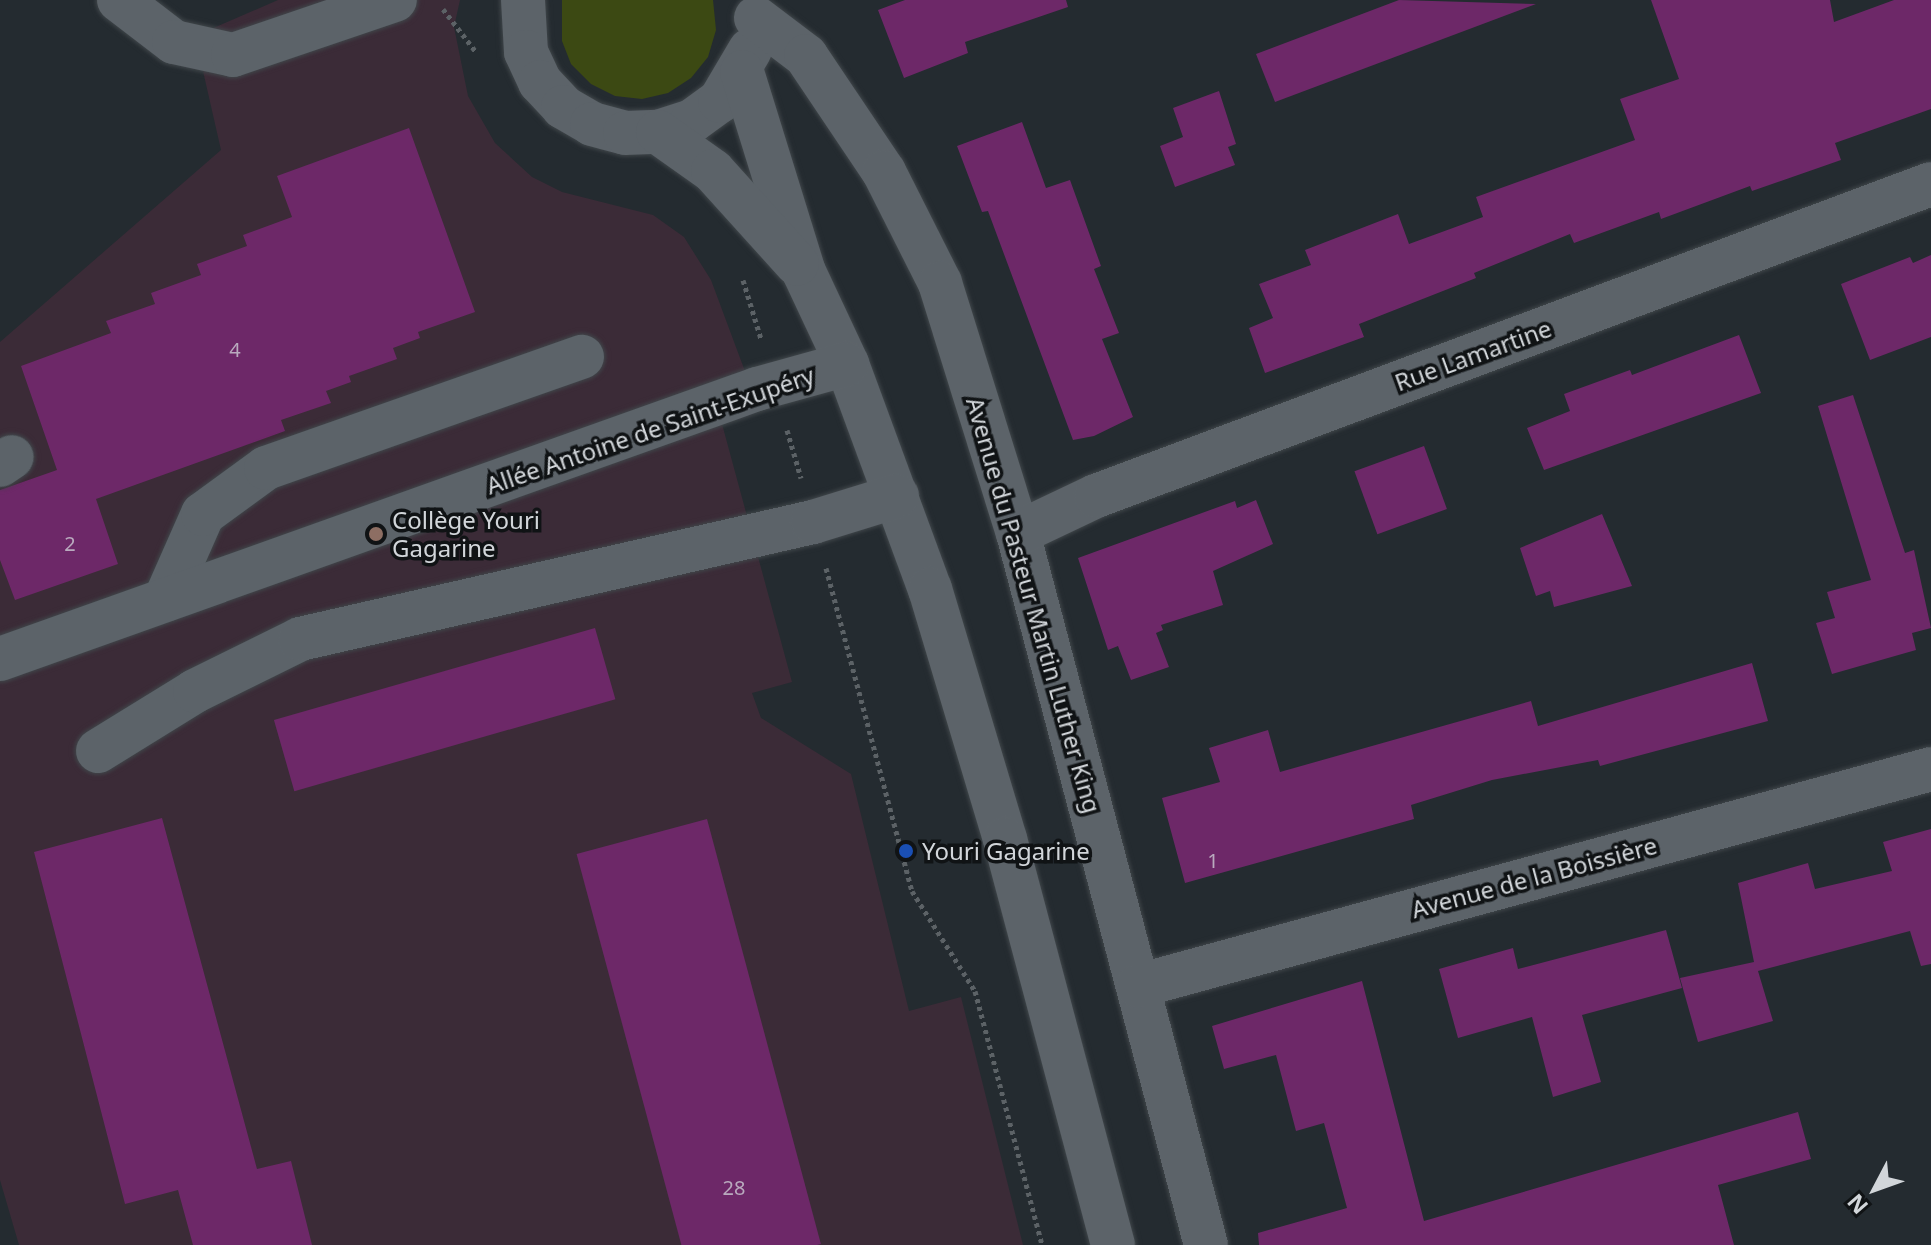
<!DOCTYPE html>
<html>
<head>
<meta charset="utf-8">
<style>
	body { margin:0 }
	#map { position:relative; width:1931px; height:1245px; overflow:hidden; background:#242b30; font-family:"Noto Sans",sans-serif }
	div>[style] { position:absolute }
	.education>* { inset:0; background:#3b2b37 }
	.green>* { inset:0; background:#3c4913 }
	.building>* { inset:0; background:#6d2868; transform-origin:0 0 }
	.path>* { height:5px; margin-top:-2.5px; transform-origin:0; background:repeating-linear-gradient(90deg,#5c6266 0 4px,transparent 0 8px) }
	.roads { filter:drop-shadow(0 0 2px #40464a) drop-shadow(0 0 2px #40464a) }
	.minor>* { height:44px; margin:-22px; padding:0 22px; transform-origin:22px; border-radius:22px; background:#5c6369 }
	.dots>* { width:22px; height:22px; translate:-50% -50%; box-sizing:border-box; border:4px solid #101315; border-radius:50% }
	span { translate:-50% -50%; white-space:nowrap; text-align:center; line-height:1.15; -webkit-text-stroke:7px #101315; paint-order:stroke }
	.number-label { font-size:20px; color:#b9aabe }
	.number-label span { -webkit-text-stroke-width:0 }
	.street-label { font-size:24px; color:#d2d6da }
	.poi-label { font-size:24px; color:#d2d6da }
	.left { translate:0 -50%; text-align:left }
	.north { position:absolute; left:1835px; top:1149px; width:80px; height:80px; -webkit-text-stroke:6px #101315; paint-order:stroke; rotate:229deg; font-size:22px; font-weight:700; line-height:32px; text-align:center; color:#d2d6da }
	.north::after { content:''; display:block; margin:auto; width:28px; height:36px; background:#d2d6da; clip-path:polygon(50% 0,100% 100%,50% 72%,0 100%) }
</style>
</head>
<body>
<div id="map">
	<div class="education">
		<div style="clip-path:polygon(278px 0,460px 0,454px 27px,468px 96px,495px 143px,532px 177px,562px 192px,653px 215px,684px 237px,711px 280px,746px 374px,712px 387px,792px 682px,752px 693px,761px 718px,851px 774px,909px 1011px,961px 997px,1023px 1245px,19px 1245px,0 1180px,0 342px,221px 150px,195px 36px)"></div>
	</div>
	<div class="green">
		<div style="clip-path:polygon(562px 0,713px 0,716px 30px,708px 57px,691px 78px,668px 93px,642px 99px,615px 96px,591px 84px,571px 64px,562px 41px)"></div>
	</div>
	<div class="building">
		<div style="clip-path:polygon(905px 0,1066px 0,1068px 7px,965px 42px,968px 53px,904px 78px,878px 10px)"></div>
		<div style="clip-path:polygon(1399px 0,1536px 4px,1275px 102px,1256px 54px)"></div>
		<div style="clip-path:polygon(1651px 0,1830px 0,1834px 22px,1894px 0,1931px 0,1931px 109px,1835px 143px,1841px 160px,1752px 191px,1750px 186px,1661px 219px,1659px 212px,1574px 243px,1570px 234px,1474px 273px,1476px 278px,1359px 324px,1364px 337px,1265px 373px,1249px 328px,1273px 318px,1259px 284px,1311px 265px,1305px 250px,1398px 214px,1409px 244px,1483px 217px,1476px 197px,1635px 140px,1620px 99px,1679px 79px)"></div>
		<div style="clip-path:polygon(1219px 91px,1236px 144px,1228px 147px,1235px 165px,1175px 187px,1160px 146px,1183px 137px,1173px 108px)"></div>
		<div style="clip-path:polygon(1022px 122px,1046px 188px,1070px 180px,1101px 266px,1094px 269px,1119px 333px,1102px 339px,1133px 417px,1094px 436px,1073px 440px,988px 211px,982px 212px,957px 146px)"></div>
		<div style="clip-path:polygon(409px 128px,475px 312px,418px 332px,420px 338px,393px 348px,397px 359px,349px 376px,351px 382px,326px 391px,331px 403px,281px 420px,285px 431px,96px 499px,118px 564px,15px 600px,0 560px,0 490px,57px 470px,21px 366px,111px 333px,106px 321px,155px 304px,151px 293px,201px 275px,197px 264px,247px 246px,243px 235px,292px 217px,277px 176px)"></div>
		<div style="clip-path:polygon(1931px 255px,1931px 337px,1870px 360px,1841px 284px,1910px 257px,1913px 263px)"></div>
		<div style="clip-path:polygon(1739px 335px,1761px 393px,1544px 470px,1527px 428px,1570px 411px,1564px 394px,1630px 370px,1632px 375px)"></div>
		<div style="clip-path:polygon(1853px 395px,1905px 553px,1914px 550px,1931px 628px,1912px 633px,1916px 650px,1832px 674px,1816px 623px,1835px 618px,1827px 592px,1871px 580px,1818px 406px)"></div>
		<div style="left:1424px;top:446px;width:67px;height:74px;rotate:70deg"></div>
		<div style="clip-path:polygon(1256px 500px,1273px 544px,1213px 571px,1223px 605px,1161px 625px,1163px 630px,1156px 633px,1169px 667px,1131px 680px,1118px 646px,1108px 650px,1078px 558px,1235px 501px,1237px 508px)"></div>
		<div style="clip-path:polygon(1602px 514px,1632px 586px,1554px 607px,1550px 591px,1536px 596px,1520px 548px)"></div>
		<div style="left:595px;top:628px;width:74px;height:334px;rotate:74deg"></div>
		<div style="clip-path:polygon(1752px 663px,1768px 721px,1600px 766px,1598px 760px,1492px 780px,1411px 805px,1414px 819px,1185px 883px,1162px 798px,1220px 782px,1209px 748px,1268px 730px,1280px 772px,1531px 701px,1538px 726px)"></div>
		<div style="clip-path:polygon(162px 818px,257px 1169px,291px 1161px,312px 1245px,193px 1245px,178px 1190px,125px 1204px,34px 852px)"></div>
		<div style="left:707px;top:819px;width:440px;height:135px;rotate:75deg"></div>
		<div style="clip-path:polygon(1931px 829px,1931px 964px,1921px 966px,1910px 931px,1758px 971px,1773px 1021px,1698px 1042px,1680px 978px,1754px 962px,1738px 883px,1808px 863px,1815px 889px,1892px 871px,1883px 842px)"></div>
		<div style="clip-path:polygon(1666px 930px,1682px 988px,1582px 1015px,1601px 1082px,1553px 1097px,1532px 1017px,1458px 1038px,1439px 969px,1513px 948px,1518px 969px)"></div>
		<div style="clip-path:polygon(1362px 981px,1424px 1221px,1798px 1112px,1811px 1159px,1718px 1185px,1734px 1245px,1259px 1245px,1258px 1233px,1347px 1208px,1324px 1123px,1296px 1131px,1276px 1055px,1224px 1069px,1212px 1026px)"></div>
	</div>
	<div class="path">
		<div style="left:443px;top:9px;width:54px;rotate:52.5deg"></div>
		<div style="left:743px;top:280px;width:62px;rotate:73deg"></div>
		<div style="left:787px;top:430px;width:50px;rotate:73.7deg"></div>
		<div style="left:826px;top:568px;width:334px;rotate:75.1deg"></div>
		<div style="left:912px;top:891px;width:118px;rotate:57.8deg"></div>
		<div style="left:975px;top:991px;width:263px;rotate:75.2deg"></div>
	</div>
	<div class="roads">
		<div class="minor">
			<div style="left:119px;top:0;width:69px;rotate:37.4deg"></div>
			<div style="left:174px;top:42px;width:60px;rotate:12.4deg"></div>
			<div style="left:233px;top:55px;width:171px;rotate:-18.8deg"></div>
			<div style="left:523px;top:0;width:52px;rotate:86.7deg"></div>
			<div style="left:526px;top:52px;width:33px;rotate:65deg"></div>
			<div style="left:540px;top:82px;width:34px;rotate:47deg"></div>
			<div style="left:563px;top:107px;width:34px;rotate:30deg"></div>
			<div style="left:592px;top:124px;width:34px;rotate:15deg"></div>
			<div style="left:625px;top:133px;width:33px;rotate:-2deg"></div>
			<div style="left:658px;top:132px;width:36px;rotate:-18deg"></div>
			<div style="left:692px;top:121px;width:34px;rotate:-36deg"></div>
			<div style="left:720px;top:101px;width:59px;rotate:-59.5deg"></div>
			<div style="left:756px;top:18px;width:63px;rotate:37.2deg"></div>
			<div style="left:806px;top:56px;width:140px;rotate:56.1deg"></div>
			<div style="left:884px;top:172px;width:124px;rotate:63.2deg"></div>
			<div style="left:940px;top:283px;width:262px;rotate:72.7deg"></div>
			<div style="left:1018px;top:533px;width:736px;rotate:75.21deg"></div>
			<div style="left:742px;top:72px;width:209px;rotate:72.8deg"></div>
			<div style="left:804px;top:272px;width:102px;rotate:64.9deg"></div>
			<div style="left:847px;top:364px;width:240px;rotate:69.8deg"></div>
			<div style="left:930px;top:589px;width:261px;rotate:73.3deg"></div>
			<div style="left:1005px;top:839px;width:420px;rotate:75.1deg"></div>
			<div style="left:658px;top:132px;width:67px;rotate:35.3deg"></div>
			<div style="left:713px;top:171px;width:125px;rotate:47.9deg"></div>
			<div style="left:0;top:465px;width:14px;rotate:-34deg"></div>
			<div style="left:1018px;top:533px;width:86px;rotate:-25.4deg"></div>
			<div style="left:1096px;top:496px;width:891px;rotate:-20.49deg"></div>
			<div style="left:165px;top:600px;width:94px;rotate:-66.2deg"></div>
			<div style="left:203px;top:514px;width:78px;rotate:-36.1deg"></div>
			<div style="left:266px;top:468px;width:335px;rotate:-19.4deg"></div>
			<div style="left:0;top:659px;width:804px;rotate:-19.63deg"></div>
			<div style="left:757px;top:389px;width:93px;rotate:-15.5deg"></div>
			<div style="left:98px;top:751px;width:114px;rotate:-31.7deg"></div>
			<div style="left:195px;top:691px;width:117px;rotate:-26.3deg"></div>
			<div style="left:300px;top:639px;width:526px;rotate:-12.85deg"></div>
			<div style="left:813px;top:522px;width:88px;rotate:-17.2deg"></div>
			<div style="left:1138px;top:986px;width:822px;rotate:-15.3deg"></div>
		</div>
	</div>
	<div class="dots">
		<div style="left:376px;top:534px;background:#8d6e63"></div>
		<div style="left:906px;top:851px;background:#1a4fb4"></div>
	</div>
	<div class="number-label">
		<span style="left:235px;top:349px">4</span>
		<span style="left:70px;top:543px">2</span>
		<span style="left:1213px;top:860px">1</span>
		<span style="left:734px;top:1187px">28</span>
	</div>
	<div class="street-label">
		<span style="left:1473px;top:355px;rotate:-20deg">Rue Lamartine</span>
		<span style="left:650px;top:430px;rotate:-19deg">Allée Antoine de Saint-Exupéry</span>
		<span style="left:1034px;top:605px;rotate:74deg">Avenue du Pasteur Martin Luther King</span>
		<span style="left:1534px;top:877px;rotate:-15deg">Avenue de la Boissière</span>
	</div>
	<div class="poi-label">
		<span class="left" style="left:392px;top:534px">Collège Youri<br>Gagarine</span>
		<span class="left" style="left:922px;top:851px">Youri Gagarine</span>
	</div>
	<div class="north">N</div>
</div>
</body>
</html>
